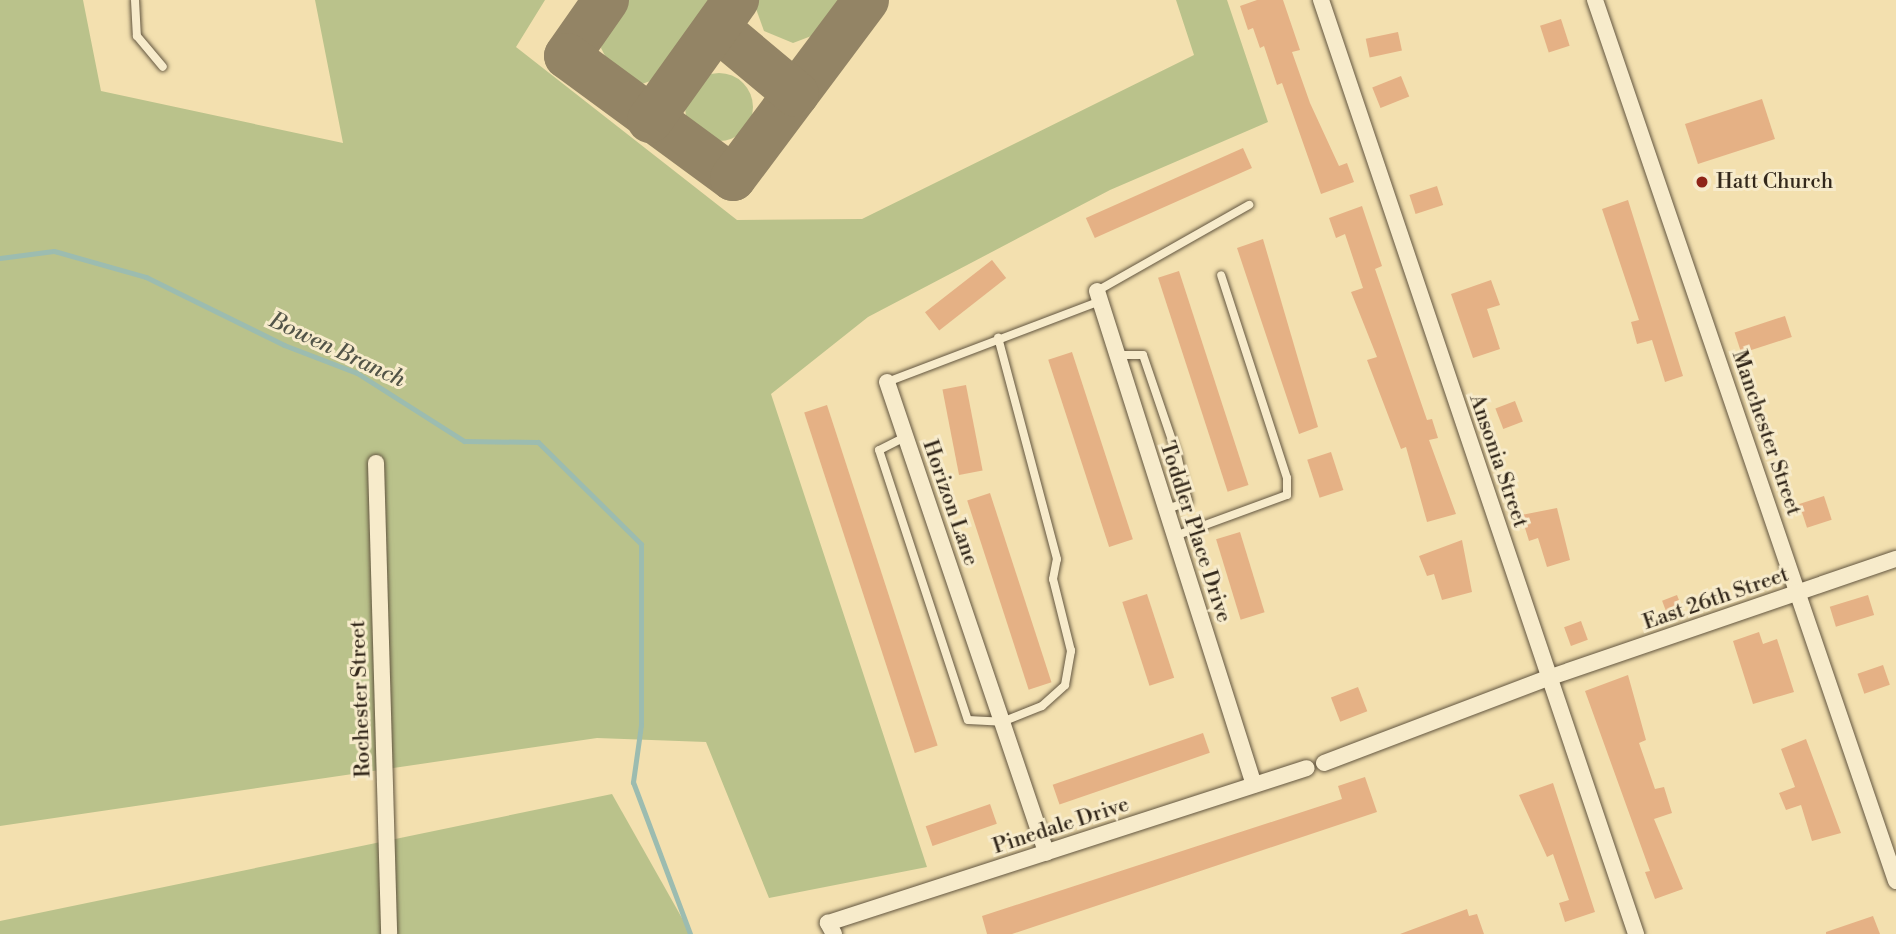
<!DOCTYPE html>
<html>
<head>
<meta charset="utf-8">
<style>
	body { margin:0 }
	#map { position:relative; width:1896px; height:934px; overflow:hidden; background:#f3e0af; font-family:"Libre Bodoni",serif }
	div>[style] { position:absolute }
	.green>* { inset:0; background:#bac28b }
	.round { border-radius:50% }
	.stream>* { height:5px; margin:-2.5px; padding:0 2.5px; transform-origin:2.5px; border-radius:2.5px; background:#9cbcb0 }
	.taxiway>* { height:46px; margin:-23px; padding:0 23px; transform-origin:23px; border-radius:23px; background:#938465 }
	.building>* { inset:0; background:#e5b185; transform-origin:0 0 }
	.roads { filter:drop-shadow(0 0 2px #635640) drop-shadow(0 0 2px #635640) }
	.lane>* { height:8px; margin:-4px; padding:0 4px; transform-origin:4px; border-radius:4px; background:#f7ebcb }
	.street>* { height:16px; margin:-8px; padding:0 8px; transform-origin:8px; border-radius:8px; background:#f7ebcb }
	.dots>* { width:19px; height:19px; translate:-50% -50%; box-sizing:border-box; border:4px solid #f7ebcb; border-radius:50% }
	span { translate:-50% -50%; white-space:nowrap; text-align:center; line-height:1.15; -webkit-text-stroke:6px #f7ebcb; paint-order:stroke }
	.poi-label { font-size:21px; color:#33281b }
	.left { translate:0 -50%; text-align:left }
	.street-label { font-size:21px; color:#33281b }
	.water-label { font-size:23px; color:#525448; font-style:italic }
</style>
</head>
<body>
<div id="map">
	<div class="green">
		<div style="clip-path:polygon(0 0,83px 0,101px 91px,343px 143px,315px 0,545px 0,516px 47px,737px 220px,862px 219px,1194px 55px,1176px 0,1227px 0,1268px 122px,1110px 190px,868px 317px,771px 394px,927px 867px,769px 898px,706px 742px,597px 738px,0 826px)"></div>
		<div style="clip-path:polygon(620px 0,721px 0,662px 77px,639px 85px,617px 79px,601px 48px,608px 20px)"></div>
		<div style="clip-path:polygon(759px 0,840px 0,814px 35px,793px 43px,764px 31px,755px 6px)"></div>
		<div class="round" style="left:685px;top:73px;width:68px;height:68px"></div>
		<div style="clip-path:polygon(612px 794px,691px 934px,0 934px,0 921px)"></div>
	</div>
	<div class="stream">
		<div style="left:0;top:258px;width:54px;rotate:-7.4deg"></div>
		<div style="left:54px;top:251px;width:96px;rotate:15.8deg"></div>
		<div style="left:146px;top:277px;width:154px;rotate:26.2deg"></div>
		<div style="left:284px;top:345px;width:78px;rotate:21deg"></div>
		<div style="left:357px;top:373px;width:127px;rotate:32.4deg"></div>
		<div style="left:464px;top:441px;width:74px;rotate:0.8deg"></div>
		<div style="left:538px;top:442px;width:145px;rotate:44.7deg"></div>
		<div style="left:641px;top:544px;width:181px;rotate:90deg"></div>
		<div style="left:641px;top:725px;width:58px;rotate:98deg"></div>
		<div style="left:633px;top:782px;width:162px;rotate:69.4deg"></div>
	</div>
	<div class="taxiway">
		<div style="left:606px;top:0;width:68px;rotate:124.9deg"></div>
		<div style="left:567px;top:56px;width:206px;rotate:36.3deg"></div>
		<div style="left:733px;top:178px;width:222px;rotate:-53.2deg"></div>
		<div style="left:717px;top:28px;width:103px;rotate:39.9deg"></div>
		<div style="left:650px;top:120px;width:148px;rotate:-54.4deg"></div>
	</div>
	<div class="building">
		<div style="clip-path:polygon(1257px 0,1283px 0,1300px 50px,1292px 52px,1310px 103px,1339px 166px,1347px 163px,1354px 182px,1321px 194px,1282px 83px,1277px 85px,1264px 46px,1260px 48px,1253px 28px,1248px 30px,1240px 6px)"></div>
		<div style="left:1561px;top:19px;width:28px;height:22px;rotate:72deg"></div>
		<div style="left:1398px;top:32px;width:19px;height:33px;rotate:78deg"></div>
		<div style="left:1401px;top:76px;width:22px;height:31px;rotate:68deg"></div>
		<div style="left:1762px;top:99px;width:42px;height:81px;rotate:72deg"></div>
		<div style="left:1243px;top:148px;width:22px;height:172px;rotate:66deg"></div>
		<div style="left:1437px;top:186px;width:20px;height:29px;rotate:72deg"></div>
		<div style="clip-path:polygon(1628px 200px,1683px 376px,1665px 382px,1652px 340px,1637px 344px,1631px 322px,1639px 320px,1602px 209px)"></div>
		<div style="clip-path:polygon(1362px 206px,1382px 266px,1375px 269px,1427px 420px,1432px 419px,1438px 438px,1429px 440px,1456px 514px,1427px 522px,1406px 447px,1401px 449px,1367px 360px,1377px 357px,1351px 292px,1363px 288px,1345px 234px,1336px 238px,1329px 218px)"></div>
		<div style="clip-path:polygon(1263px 239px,1318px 427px,1299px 434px,1237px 248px)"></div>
		<div style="left:992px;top:260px;width:23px;height:85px;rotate:52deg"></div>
		<div style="left:1179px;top:271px;width:225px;height:22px;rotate:72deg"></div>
		<div style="clip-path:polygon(1491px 280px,1500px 305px,1487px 309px,1500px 349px,1473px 358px,1451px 294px)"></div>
		<div style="left:1785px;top:316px;width:22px;height:53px;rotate:72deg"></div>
		<div style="left:1072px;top:352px;width:197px;height:25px;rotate:72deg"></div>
		<div style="left:966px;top:385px;width:87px;height:24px;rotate:79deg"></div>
		<div style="left:1515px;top:401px;width:22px;height:21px;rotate:69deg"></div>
		<div style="left:827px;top:405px;width:358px;height:24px;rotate:72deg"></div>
		<div style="left:1331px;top:452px;width:40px;height:25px;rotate:72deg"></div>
		<div style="left:990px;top:493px;width:199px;height:24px;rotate:72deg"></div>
		<div style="left:1824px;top:496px;width:25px;height:26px;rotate:72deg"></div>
		<div style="clip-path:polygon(1557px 508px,1570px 560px,1547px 567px,1538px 538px,1529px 541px,1521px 515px)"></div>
		<div style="left:1240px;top:532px;width:84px;height:25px;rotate:73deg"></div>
		<div style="clip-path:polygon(1462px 540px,1472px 592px,1442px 600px,1434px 574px,1427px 576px,1419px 556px)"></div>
		<div style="left:1147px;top:594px;width:88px;height:26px;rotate:72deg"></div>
		<div style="left:1677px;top:595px;width:19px;height:16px;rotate:69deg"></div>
		<div style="left:1868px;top:595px;width:21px;height:40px;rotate:73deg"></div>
		<div style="left:1581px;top:621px;width:20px;height:18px;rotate:70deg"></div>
		<div style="clip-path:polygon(1759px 632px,1763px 644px,1777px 639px,1794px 692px,1753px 704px,1733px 641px)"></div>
		<div style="left:1883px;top:665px;width:21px;height:27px;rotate:71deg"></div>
		<div style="clip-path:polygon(1628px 675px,1646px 740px,1639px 743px,1655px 789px,1664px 787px,1672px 813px,1654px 819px,1683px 889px,1655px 899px,1645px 872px,1650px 871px,1585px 691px)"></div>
		<div style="left:1358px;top:687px;width:26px;height:29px;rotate:69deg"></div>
		<div style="left:1203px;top:733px;width:21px;height:159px;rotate:71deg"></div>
		<div style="clip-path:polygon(1806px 739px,1841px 833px,1812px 841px,1801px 805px,1786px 810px,1779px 793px,1795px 787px,1781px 749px)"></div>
		<div style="clip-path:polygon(1365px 777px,1377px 812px,1012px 934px,987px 934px,982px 916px,1342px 799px,1338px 786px)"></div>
		<div style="clip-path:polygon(1553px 783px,1595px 912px,1565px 922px,1559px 903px,1569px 900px,1553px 854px,1547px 857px,1519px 795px)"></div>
		<div style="left:990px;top:804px;width:21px;height:68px;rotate:71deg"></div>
		<div style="clip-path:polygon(1467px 909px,1469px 916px,1477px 914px,1484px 934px,1400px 934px)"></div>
		<div style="clip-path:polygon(1873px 916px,1880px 934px,1826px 934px,1826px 932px)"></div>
	</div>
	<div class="roads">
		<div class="lane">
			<div style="left:135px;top:0;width:36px;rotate:87deg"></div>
			<div style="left:137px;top:36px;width:40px;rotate:50deg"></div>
			<div style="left:1097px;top:291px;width:175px;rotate:-29.5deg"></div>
			<div style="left:1117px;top:355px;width:26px"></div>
			<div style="left:1143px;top:355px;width:106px;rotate:71.2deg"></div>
			<div style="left:1177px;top:455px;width:48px;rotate:76.8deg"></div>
			<div style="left:1188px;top:502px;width:23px;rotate:162deg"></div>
			<div style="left:887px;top:382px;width:228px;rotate:-20.8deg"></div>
			<div style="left:905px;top:437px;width:29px;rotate:153deg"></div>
			<div style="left:879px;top:450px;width:284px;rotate:71.8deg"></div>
			<div style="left:968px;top:720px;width:34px;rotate:3deg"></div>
			<div style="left:1002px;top:722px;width:43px;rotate:-21.8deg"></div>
			<div style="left:1042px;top:706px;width:31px;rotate:-42deg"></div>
			<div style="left:1065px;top:685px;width:35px;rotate:-80deg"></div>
			<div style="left:1071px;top:651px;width:74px;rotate:-104deg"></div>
			<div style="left:1053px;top:579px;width:20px;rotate:-79deg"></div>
			<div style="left:1057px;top:559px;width:229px;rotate:-104.9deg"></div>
			<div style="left:1175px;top:536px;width:119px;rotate:-20.1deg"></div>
			<div style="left:1287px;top:495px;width:17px;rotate:-90deg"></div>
			<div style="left:1287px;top:478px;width:213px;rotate:-108deg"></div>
		</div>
		<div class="street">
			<div style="left:1321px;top:0;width:986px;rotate:71.36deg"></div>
			<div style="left:1595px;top:0;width:931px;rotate:71.14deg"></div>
			<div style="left:1097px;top:291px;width:518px;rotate:72.37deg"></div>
			<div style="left:887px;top:382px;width:497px;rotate:71.3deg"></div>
			<div style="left:376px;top:463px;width:471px;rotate:88.4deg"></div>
			<div style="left:1324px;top:763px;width:240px;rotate:-20.8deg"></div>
			<div style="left:1548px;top:678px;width:368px;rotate:-18.9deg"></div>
			<div style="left:834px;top:934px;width:13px;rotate:-119deg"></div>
			<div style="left:828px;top:923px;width:503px;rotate:-17.93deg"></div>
		</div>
	</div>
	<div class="dots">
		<div style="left:1702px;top:182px;background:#8f2418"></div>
	</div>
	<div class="poi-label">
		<span class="left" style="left:1716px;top:182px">Hatt Church</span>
	</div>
	<div class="street-label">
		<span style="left:1766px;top:433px;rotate:71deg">Manchester Street</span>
		<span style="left:1498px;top:461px;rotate:71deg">Ansonia Street</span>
		<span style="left:950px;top:503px;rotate:71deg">Horizon Lane</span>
		<span style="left:1195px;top:532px;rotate:72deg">Toddler Place Drive</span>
		<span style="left:1716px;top:599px;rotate:-19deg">East 26th Street</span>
		<span style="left:361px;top:699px;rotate:-92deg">Rochester Street</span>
		<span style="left:1061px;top:826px;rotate:-18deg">Pinedale Drive</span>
	</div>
	<div class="water-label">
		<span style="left:337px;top:350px;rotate:25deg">Bowen Branch</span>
	</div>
</div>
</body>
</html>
